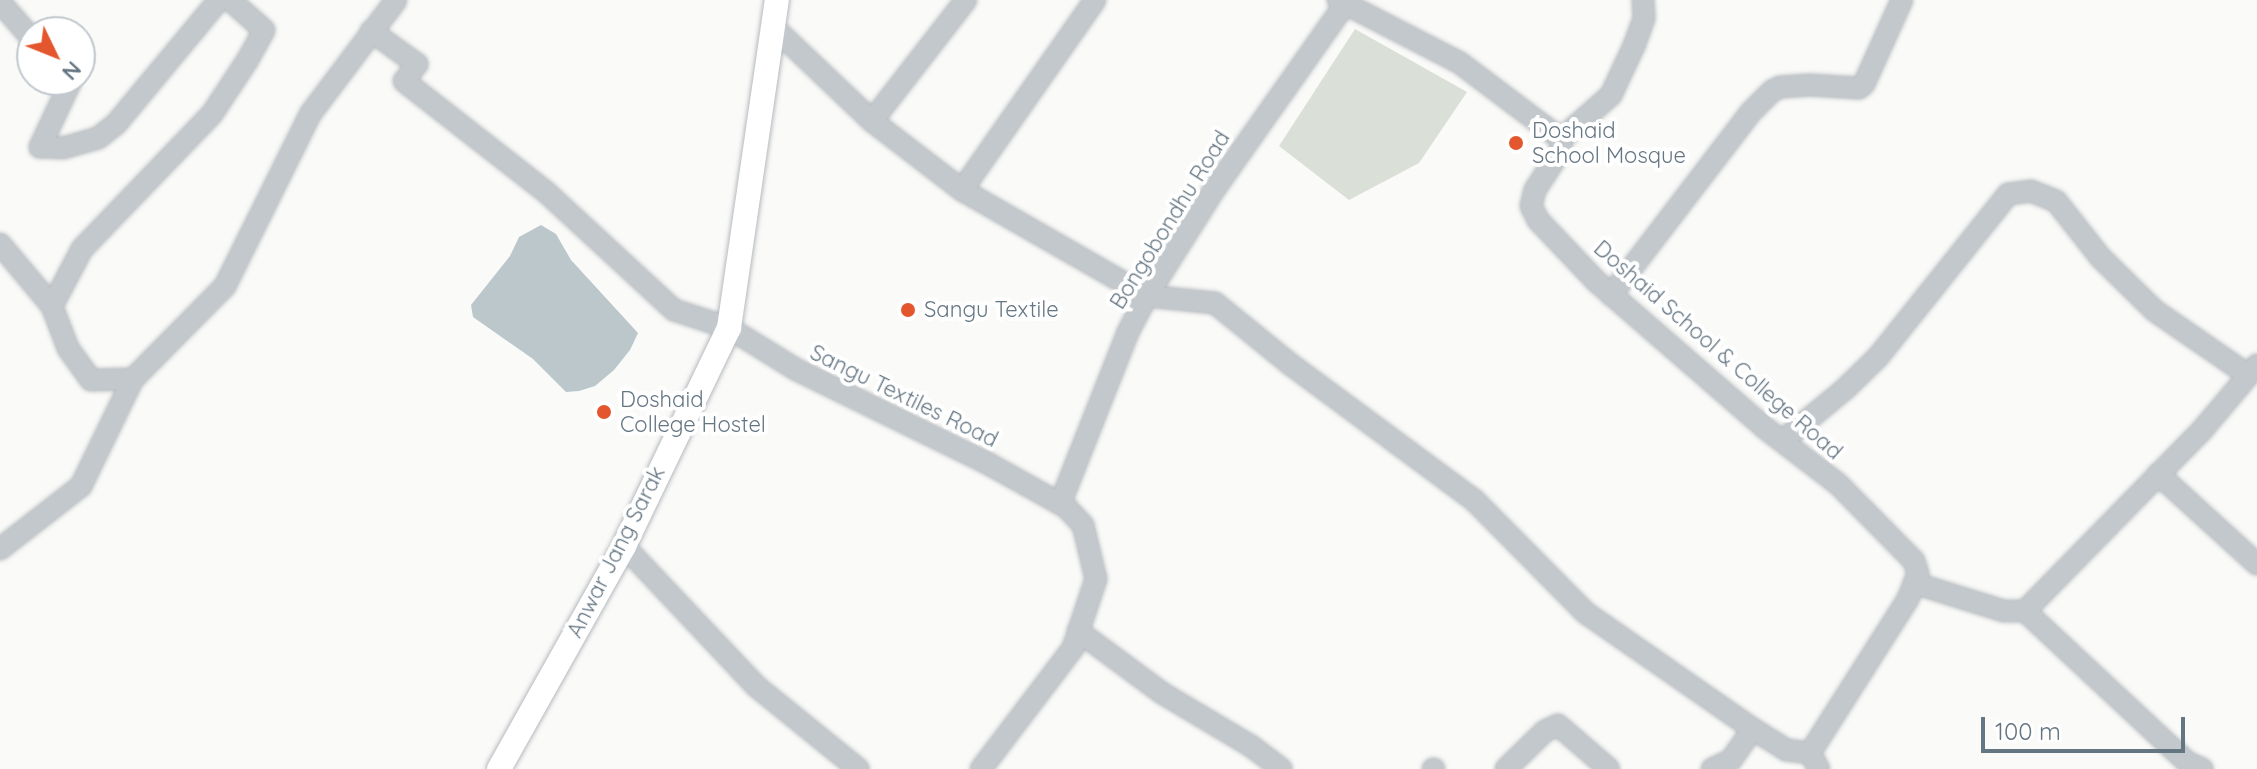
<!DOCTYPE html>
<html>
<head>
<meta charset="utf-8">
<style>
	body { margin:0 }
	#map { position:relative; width:2257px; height:769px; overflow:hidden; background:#fafaf8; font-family:Quicksand,sans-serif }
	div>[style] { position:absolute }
	.green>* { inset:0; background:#dadfd7 }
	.water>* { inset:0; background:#bbc7cb }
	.roads { filter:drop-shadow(0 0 2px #b5babe) drop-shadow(0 0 2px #b5babe) }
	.minor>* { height:20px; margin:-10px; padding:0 10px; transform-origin:10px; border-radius:10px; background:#c3c8cc }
	.major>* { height:24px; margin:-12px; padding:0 12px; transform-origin:12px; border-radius:12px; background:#fff }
	.dots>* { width:22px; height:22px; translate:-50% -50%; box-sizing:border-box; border:4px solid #fff; border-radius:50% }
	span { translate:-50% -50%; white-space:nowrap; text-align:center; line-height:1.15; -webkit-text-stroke:8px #fff; paint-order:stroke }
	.poi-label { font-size:22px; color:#657683 }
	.left { translate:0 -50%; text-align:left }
	.street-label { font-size:22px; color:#657683 }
	.north { position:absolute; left:16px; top:16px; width:80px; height:80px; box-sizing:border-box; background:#fff; border:2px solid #c1c8cd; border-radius:50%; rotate:133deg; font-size:22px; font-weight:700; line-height:32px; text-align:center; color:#657683 }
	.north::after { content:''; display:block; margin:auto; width:28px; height:36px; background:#e4572e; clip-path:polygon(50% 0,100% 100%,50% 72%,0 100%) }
	.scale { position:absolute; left:1981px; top:717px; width:204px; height:36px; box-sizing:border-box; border:4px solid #657683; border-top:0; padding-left:10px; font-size:24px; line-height:28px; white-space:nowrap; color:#657683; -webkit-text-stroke:6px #fff; paint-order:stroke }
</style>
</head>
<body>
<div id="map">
	<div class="green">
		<div style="clip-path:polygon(1355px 29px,1467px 92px,1419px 163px,1349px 200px,1279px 146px)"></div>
	</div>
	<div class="water">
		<div style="clip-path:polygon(541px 225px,556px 234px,571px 260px,638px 333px,630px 350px,614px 370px,595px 386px,579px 391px,566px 392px,533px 359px,473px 317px,471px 305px,510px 256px,519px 237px)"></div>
	</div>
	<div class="roads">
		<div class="minor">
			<div style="left:1338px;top:0;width:137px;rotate:27.3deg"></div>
			<div style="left:1460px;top:63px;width:126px;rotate:37deg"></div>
			<div style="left:0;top:2px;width:49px;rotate:49.1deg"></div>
			<div style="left:772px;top:26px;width:138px;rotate:43.5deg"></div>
			<div style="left:872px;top:121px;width:113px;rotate:37.5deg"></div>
			<div style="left:962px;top:190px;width:213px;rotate:29.8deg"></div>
			<div style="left:1147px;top:296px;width:68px;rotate:5.9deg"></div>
			<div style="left:1215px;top:303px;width:97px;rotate:39.1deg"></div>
			<div style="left:1290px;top:364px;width:229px;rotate:36.5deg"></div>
			<div style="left:1474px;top:500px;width:159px;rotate:45.3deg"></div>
			<div style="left:1586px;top:613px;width:203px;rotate:34.8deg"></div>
			<div style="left:1753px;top:729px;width:39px;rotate:32deg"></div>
			<div style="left:1786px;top:750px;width:24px;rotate:7deg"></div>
			<div style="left:371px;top:31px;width:57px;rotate:35.7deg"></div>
			<div style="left:417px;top:64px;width:21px;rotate:127deg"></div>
			<div style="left:404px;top:81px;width:180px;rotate:38deg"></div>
			<div style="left:546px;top:192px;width:174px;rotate:42.7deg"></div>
			<div style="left:674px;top:310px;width:58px;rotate:18.1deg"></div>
			<div style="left:729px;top:328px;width:78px;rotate:31.8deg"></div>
			<div style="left:795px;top:369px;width:214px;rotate:26.1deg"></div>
			<div style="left:987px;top:463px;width:90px;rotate:29.1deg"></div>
			<div style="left:1066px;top:507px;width:25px;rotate:47deg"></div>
			<div style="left:1083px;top:525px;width:56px;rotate:76.5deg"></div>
			<div style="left:1096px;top:579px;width:73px;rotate:108.4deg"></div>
			<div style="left:1073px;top:648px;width:152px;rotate:127.2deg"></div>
			<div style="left:67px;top:80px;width:4px;rotate:45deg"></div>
			<div style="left:70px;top:83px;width:71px;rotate:115.1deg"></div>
			<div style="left:40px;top:147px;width:23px;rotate:2deg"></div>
			<div style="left:63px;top:148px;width:36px;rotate:-16deg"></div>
			<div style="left:98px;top:138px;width:23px;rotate:-38deg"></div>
			<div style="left:116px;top:124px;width:161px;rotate:-50.3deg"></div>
			<div style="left:872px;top:121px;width:153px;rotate:-52.2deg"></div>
			<div style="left:1561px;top:139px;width:11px;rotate:90deg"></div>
			<div style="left:1561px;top:150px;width:48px;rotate:123deg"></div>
			<div style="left:1535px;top:190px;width:16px;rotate:104deg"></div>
			<div style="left:1531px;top:206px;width:16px;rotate:63deg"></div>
			<div style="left:1538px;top:220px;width:86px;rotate:46.4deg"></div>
			<div style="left:1597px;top:282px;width:223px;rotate:41deg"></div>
			<div style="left:1765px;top:428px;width:92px;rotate:37.5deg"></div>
			<div style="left:1838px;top:484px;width:108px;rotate:45.4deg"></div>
			<div style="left:1914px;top:561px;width:14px;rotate:73deg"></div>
			<div style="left:1918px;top:574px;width:27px;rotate:112deg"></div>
			<div style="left:1908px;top:599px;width:183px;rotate:122.5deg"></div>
			<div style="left:1810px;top:753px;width:18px;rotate:61deg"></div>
			<div style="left:1561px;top:139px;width:67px;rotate:-41.3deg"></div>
			<div style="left:1611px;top:95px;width:54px;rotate:-64.9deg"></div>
			<div style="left:1634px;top:46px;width:30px;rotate:-70deg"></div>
			<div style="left:1644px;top:18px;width:18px;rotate:-93deg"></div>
			<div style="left:962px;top:190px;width:232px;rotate:-55deg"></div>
			<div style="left:0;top:244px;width:81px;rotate:50deg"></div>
			<div style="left:1611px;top:295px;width:229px;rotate:-52.6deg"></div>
			<div style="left:1750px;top:113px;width:31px;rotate:-45deg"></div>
			<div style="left:1772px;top:91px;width:9px;rotate:-27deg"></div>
			<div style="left:1780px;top:87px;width:30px;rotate:-4deg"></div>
			<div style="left:1810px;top:85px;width:49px;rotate:3.5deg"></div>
			<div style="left:1859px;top:88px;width:6px;rotate:-39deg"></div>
			<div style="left:1864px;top:84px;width:92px;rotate:-65.7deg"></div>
			<div style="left:133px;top:379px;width:42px;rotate:178.6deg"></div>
			<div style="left:91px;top:380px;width:39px;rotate:-126deg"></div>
			<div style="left:68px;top:348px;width:45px;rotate:-110.9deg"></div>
			<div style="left:52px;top:306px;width:64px;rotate:-62.2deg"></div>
			<div style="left:82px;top:249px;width:187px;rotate:-46.1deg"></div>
			<div style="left:212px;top:114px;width:64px;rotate:-56.6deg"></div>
			<div style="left:247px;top:61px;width:35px;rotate:-61deg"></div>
			<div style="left:264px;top:30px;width:45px;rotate:-138.6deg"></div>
			<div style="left:1782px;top:441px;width:82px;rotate:-39.5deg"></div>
			<div style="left:1845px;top:389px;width:46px;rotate:-44.1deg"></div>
			<div style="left:1878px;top:357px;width:208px;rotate:-51.4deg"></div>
			<div style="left:2008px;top:194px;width:23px;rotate:-7deg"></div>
			<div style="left:2031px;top:191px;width:27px;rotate:22deg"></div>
			<div style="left:2056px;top:201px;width:71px;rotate:51.8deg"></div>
			<div style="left:2100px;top:257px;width:77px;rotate:44.5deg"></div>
			<div style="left:2155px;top:311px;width:113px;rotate:34.5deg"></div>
			<div style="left:2158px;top:474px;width:134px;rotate:42.3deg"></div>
			<div style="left:1060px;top:504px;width:185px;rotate:-68.4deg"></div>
			<div style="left:1128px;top:332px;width:41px;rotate:-62.2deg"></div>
			<div style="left:1147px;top:296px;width:129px;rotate:-57.7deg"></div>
			<div style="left:1216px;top:187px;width:224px;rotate:-54.8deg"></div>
			<div style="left:624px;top:546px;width:192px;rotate:46.7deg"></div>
			<div style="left:756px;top:686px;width:132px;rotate:39.1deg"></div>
			<div style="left:0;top:549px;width:103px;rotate:-37.9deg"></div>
			<div style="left:81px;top:486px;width:119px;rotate:-64.1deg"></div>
			<div style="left:133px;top:379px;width:131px;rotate:-45.3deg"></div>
			<div style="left:225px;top:286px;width:193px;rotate:-63.6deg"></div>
			<div style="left:311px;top:113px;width:141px;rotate:-53deg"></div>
			<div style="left:1914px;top:583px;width:94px;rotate:17.3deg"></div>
			<div style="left:2004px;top:611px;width:21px"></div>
			<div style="left:2025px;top:611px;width:255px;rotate:-45.6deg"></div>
			<div style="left:2203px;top:429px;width:84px;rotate:-49.8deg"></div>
			<div style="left:2025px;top:611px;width:221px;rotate:43deg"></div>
			<div style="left:2187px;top:762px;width:17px;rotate:25deg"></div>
			<div style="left:1078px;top:631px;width:104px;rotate:36.4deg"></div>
			<div style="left:1162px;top:693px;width:104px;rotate:30.8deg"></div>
			<div style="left:1251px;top:746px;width:38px;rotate:37deg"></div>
			<div style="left:1433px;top:769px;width:1px"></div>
			<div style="left:1506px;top:769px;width:54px;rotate:-44.3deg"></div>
			<div style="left:1545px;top:731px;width:14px;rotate:-25deg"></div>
			<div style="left:1558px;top:725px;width:67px;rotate:40.8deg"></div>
			<div style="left:1712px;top:769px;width:21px;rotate:-25deg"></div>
			<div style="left:1731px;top:760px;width:38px;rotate:-55deg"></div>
		</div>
		<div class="major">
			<div style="left:499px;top:769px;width:256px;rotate:-60.7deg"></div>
			<div style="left:624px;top:546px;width:242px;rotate:-64.3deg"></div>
			<div style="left:729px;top:328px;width:331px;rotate:-81.7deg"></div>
		</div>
	</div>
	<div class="dots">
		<div style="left:1516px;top:143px;background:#e4572e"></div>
		<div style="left:908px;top:310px;background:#e4572e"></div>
		<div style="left:604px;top:412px;background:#e4572e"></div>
	</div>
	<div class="poi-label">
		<span class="left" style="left:1532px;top:143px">Doshaid<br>School Mosque</span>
		<span class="left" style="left:924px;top:310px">Sangu Textile</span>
		<span class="left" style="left:620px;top:412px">Doshaid<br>College Hostel</span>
	</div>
	<div class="street-label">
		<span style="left:1170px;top:220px;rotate:-58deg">Bongobondhu Road</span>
		<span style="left:1718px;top:350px;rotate:41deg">Doshaid School &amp; College Road</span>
		<span style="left:904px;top:396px;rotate:26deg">Sangu Textiles Road</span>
		<span style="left:616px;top:552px;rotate:-63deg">Anwar Jang Sarak</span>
	</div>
	<div class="north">N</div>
	<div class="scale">100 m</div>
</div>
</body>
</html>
